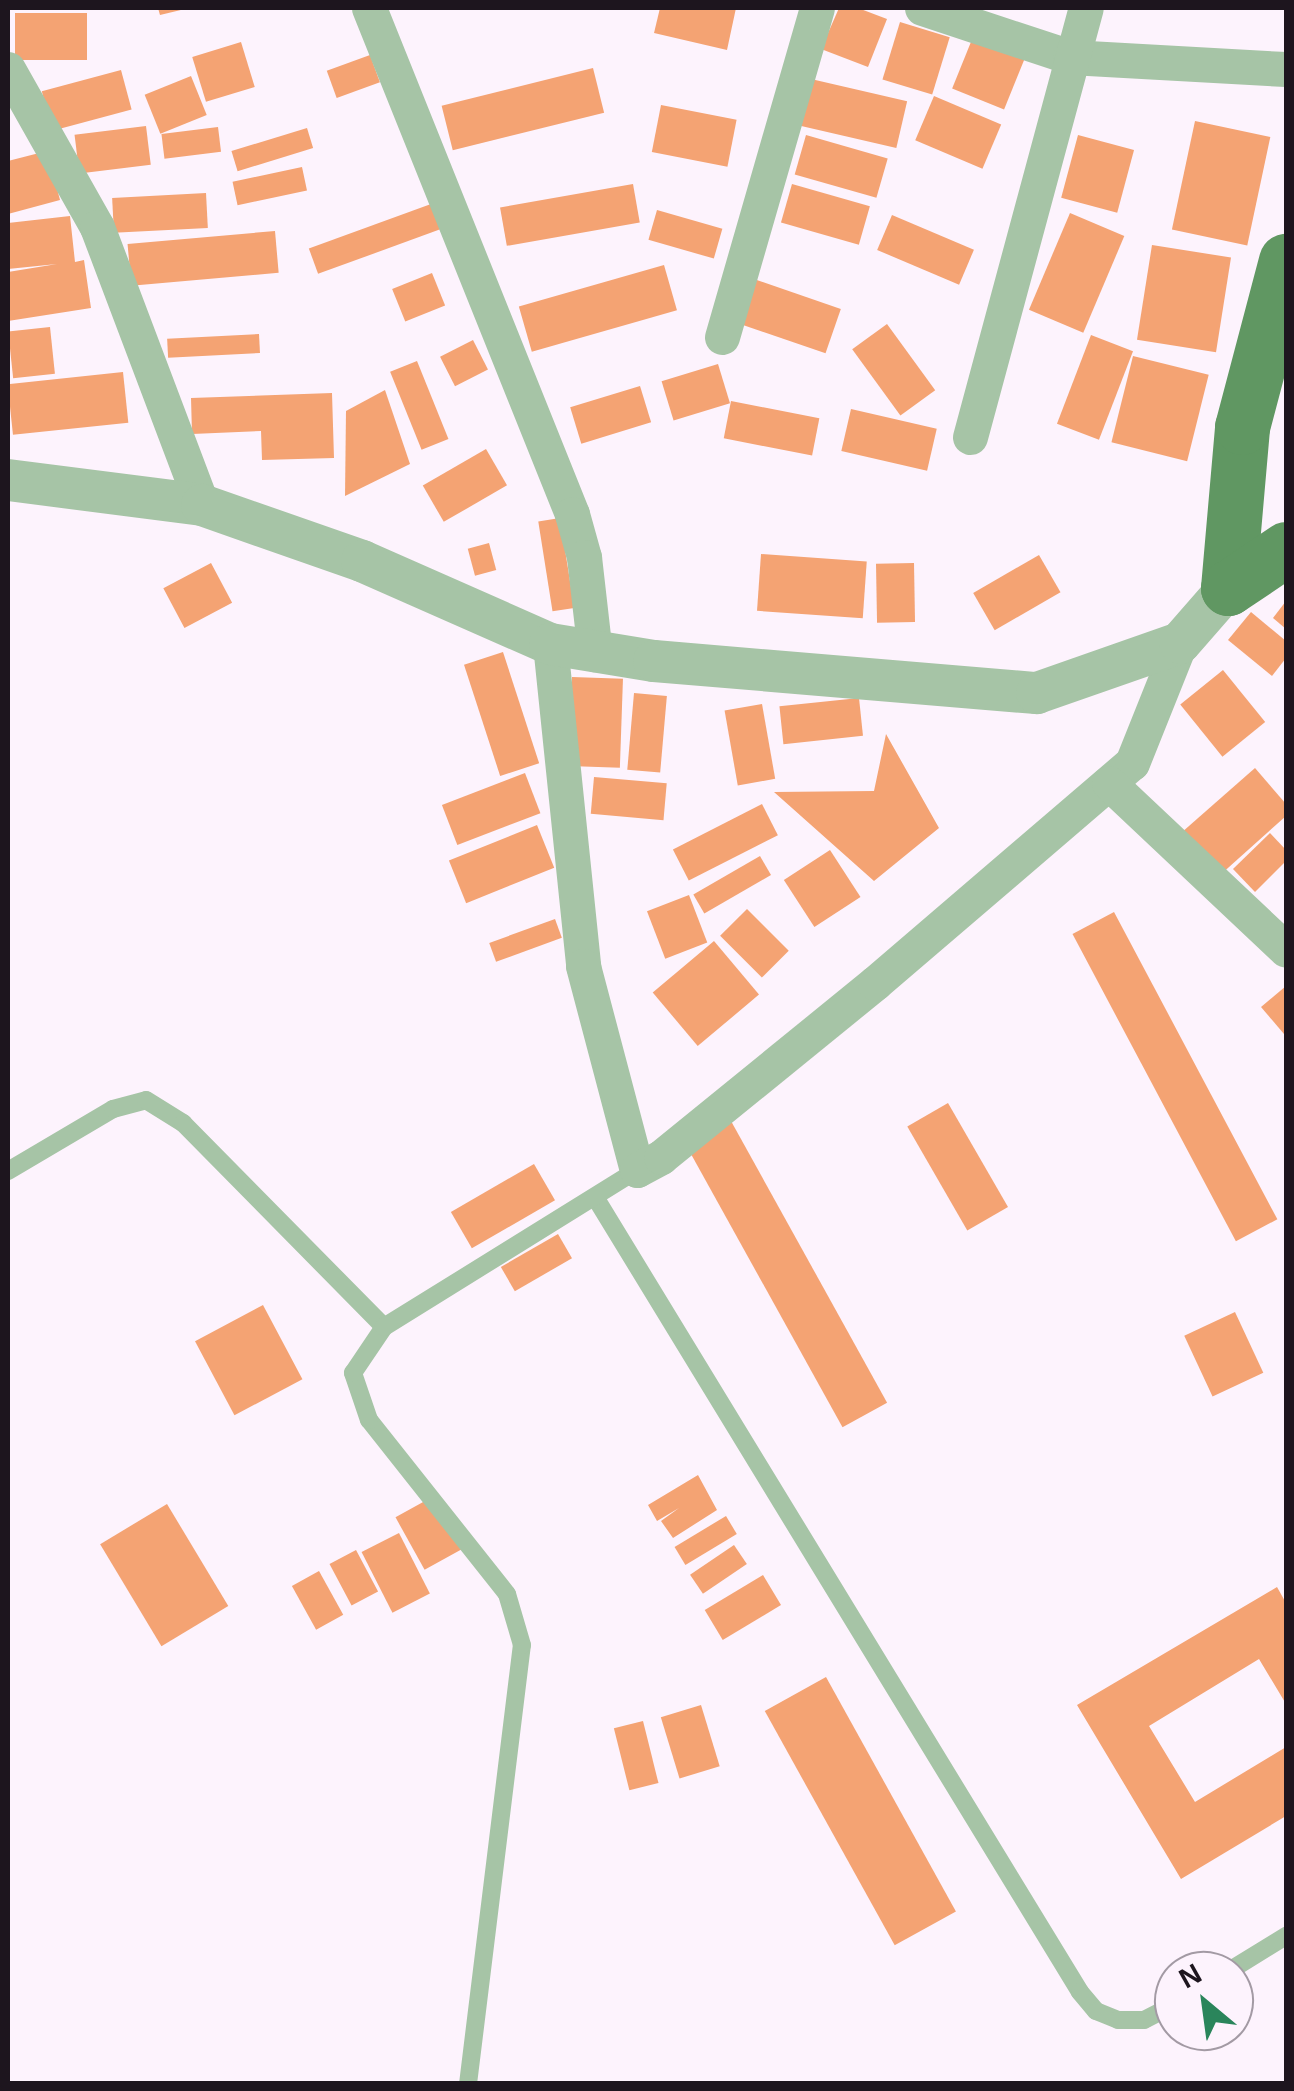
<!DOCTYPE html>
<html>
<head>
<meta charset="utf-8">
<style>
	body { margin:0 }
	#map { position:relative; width:1294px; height:2091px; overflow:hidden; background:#fdf3fd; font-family:Arial,sans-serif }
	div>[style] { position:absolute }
	.building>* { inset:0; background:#f4a373; transform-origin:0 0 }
	.service>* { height:18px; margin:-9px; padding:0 9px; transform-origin:9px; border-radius:9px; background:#a6c4a6 }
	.minor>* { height:35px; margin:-17.5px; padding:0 17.5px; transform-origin:17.5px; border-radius:17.5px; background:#a6c4a6 }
	.tertiary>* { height:42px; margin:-21px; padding:0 21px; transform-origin:21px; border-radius:21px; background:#a6c4a6 }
	.primary>* { height:55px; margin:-27.5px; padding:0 27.5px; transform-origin:27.5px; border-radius:27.5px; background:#609762 }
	span { translate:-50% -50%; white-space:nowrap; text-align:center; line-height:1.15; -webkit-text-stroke:8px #fdf3fd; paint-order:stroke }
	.frame { position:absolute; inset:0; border:10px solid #1d151e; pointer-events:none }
	.north { position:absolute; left:1154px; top:1951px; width:100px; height:100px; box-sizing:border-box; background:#fdf3fd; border:2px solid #a39aa4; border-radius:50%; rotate:331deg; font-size:28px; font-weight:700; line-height:40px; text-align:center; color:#1d151e }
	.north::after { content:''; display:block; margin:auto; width:35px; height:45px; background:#2a855b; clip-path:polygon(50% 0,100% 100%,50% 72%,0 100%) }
</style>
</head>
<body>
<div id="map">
	<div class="building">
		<div style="clip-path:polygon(158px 8px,185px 8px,185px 9px,160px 15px)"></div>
		<div style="clip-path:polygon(660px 8px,736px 8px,727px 50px,654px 33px)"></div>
		<div style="clip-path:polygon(839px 8px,858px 8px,887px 19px,868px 67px,821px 49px)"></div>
		<div style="left:15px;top:13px;width:72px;height:47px"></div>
		<div style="left:900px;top:22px;width:52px;height:60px;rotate:17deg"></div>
		<div style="left:975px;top:32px;width:56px;height:61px;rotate:22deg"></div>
		<div style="left:241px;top:42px;width:47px;height:51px;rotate:73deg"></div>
		<div style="left:370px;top:55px;width:29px;height:46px;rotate:70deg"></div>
		<div style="left:593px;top:68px;width:46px;height:156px;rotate:76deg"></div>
		<div style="left:121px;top:70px;width:41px;height:82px;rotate:75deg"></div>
		<div style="left:191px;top:76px;width:42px;height:50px;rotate:68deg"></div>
		<div style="left:798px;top:76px;width:112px;height:48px;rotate:13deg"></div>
		<div style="left:934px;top:96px;width:73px;height:48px;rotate:23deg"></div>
		<div style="left:661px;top:105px;width:77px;height:48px;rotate:11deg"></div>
		<div style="left:1195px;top:121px;width:77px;height:111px;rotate:12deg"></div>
		<div style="left:146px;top:126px;width:39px;height:72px;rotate:83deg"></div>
		<div style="left:218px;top:127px;width:25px;height:57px;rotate:83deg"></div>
		<div style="left:307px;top:128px;width:21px;height:79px;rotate:73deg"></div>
		<div style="left:806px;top:135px;width:85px;height:41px;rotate:16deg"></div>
		<div style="left:1078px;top:135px;width:58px;height:65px;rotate:15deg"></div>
		<div style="clip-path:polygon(47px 151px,60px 200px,8px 214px,8px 161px)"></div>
		<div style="left:302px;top:167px;width:24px;height:71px;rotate:78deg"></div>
		<div style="left:633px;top:184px;width:39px;height:135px;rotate:80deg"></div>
		<div style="left:792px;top:184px;width:81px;height:40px;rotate:16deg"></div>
		<div style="left:206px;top:193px;width:35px;height:94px;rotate:87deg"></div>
		<div style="left:431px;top:204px;width:27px;height:130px;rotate:70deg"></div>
		<div style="left:657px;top:210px;width:68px;height:31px;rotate:16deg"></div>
		<div style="left:1070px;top:213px;width:59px;height:105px;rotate:23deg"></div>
		<div style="left:892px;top:215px;width:89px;height:38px;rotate:23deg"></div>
		<div style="clip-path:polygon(70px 216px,75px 262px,84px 260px,91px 308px,8px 321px,8px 272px,57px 264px,8px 269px,8px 223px)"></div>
		<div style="left:275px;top:231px;width:42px;height:148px;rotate:85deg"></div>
		<div style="left:1152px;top:245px;width:80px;height:96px;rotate:9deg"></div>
		<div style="left:664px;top:265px;width:47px;height:151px;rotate:74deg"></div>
		<div style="left:432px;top:273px;width:35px;height:43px;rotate:68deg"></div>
		<div style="left:751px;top:278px;width:95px;height:47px;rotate:19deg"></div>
		<div style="left:887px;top:324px;width:82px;height:43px;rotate:54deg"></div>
		<div style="left:50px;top:327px;width:47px;height:42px;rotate:84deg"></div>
		<div style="left:259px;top:334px;width:19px;height:92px;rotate:87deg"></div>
		<div style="left:1091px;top:335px;width:45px;height:95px;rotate:21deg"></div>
		<div style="left:473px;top:340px;width:33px;height:37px;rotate:63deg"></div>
		<div style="left:1133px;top:356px;width:78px;height:89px;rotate:14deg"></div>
		<div style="left:417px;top:361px;width:84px;height:29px;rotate:68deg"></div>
		<div style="left:718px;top:364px;width:41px;height:59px;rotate:73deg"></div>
		<div style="left:123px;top:372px;width:51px;height:116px;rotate:84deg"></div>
		<div style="left:640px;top:386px;width:38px;height:73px;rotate:73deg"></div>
		<div style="clip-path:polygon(385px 390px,410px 464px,345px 496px,346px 411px)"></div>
		<div style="clip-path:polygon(332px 393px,334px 458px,262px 460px,261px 431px,192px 434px,191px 398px)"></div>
		<div style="left:731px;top:401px;width:90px;height:38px;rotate:11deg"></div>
		<div style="left:851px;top:409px;width:88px;height:43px;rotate:13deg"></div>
		<div style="left:486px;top:449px;width:42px;height:73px;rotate:60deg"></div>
		<div style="left:560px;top:518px;width:91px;height:22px;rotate:81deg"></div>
		<div style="left:489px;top:543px;width:28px;height:22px;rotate:75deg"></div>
		<div style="left:761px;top:554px;width:106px;height:57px;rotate:4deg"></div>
		<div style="left:1039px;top:555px;width:43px;height:76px;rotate:60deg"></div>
		<div style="left:211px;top:563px;width:45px;height:54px;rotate:62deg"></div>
		<div style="left:914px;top:563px;width:59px;height:38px;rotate:89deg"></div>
		<div style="clip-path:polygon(1286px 601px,1286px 629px,1273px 618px)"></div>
		<div style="clip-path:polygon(1251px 612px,1286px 641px,1286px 658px,1272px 676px,1228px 640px)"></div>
		<div style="left:503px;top:652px;width:117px;height:41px;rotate:72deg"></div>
		<div style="left:1223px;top:670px;width:67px;height:55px;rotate:51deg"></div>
		<div style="left:572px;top:677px;width:51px;height:89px;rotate:2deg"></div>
		<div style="left:634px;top:693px;width:33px;height:77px;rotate:5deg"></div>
		<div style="left:859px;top:698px;width:38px;height:80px;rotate:84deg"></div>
		<div style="left:762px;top:704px;width:76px;height:38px;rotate:80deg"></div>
		<div style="clip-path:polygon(886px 734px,939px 828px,874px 881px,774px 792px,874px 791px)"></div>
		<div style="clip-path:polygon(1255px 768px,1286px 804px,1286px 816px,1219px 876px,1181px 833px)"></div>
		<div style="left:525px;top:773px;width:43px;height:89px;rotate:69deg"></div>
		<div style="left:594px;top:777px;width:73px;height:37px;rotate:5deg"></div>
		<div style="left:762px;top:804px;width:35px;height:100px;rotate:63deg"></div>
		<div style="left:537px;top:825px;width:46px;height:95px;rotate:68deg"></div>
		<div style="clip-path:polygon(1270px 833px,1286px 850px,1286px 861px,1255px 892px,1233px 869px)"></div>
		<div style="left:830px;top:850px;width:56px;height:55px;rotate:57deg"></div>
		<div style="left:760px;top:856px;width:22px;height:77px;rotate:60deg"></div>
		<div style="left:689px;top:895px;width:51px;height:45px;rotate:69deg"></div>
		<div style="left:747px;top:909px;width:59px;height:38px;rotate:45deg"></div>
		<div style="left:1114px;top:912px;width:348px;height:47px;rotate:62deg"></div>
		<div style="left:555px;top:919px;width:20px;height:70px;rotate:70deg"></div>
		<div style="left:714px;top:941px;width:70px;height:80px;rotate:50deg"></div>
		<div style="clip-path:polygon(1286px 986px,1286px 1032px,1284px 1034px,1261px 1007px)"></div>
		<div style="left:948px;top:1103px;width:120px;height:47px;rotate:60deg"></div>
		<div style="left:731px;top:1121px;width:322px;height:51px;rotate:61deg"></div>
		<div style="left:534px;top:1164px;width:42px;height:96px;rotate:60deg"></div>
		<div style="left:558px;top:1234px;width:28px;height:66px;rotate:60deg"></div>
		<div style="left:263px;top:1305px;width:84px;height:77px;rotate:62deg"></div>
		<div style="left:1235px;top:1312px;width:67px;height:56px;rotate:65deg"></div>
		<div style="clip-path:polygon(698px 1475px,717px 1510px,673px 1538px,661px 1521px,679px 1508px,657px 1521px,648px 1505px)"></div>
		<div style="left:434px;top:1496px;width:60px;height:44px;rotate:61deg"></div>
		<div style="left:167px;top:1504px;width:119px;height:78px;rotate:59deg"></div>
		<div style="left:726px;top:1516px;width:21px;height:60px;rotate:59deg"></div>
		<div style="left:399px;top:1533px;width:68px;height:42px;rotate:63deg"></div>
		<div style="left:734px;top:1545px;width:23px;height:53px;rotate:56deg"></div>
		<div style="left:356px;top:1550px;width:47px;height:30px;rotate:62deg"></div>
		<div style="left:319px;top:1571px;width:50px;height:31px;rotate:61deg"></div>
		<div style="left:763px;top:1575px;width:35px;height:68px;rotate:59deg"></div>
		<div style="clip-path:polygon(1277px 1587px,1286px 1603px,1286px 1704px,1259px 1659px,1149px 1726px,1195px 1802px,1286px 1747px,1286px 1816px,1181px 1879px,1077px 1705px)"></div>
		<div style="left:826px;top:1677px;width:268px;height:70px;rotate:61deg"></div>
		<div style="left:701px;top:1705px;width:64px;height:42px;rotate:73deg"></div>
		<div style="left:643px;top:1721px;width:64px;height:30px;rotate:76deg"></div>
	</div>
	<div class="service">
		<div style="left:8px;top:1171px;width:122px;rotate:-30.6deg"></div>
		<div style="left:113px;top:1109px;width:34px;rotate:-15deg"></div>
		<div style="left:146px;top:1100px;width:44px;rotate:31.9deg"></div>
		<div style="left:183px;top:1123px;width:286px;rotate:45.4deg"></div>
		<div style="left:595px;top:1197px;width:931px;rotate:58.61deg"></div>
		<div style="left:1080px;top:1992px;width:25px;rotate:50deg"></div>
		<div style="left:1096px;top:2011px;width:24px;rotate:22deg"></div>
		<div style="left:1118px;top:2020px;width:26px"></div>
		<div style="left:1144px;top:2020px;width:34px;rotate:-27deg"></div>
		<div style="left:1229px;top:1971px;width:67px;rotate:-31.6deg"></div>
		<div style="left:468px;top:2084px;width:442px;rotate:-83deg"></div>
		<div style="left:522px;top:1645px;width:53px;rotate:-106.4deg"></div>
		<div style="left:507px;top:1594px;width:222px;rotate:-128.4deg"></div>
		<div style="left:369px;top:1420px;width:50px;rotate:-108.8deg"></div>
		<div style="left:353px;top:1373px;width:55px;rotate:-56deg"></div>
		<div style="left:384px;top:1327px;width:298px;rotate:-31.8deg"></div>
	</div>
	<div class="minor">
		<div style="left:369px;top:8px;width:545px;rotate:68.14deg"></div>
		<div style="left:572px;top:514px;width:45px;rotate:74.4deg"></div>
		<div style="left:584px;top:557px;width:98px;rotate:83.5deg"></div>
		<div style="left:922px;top:8px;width:156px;rotate:18.3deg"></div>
		<div style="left:1070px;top:57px;width:216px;rotate:3.2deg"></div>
		<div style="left:8px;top:69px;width:181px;rotate:60.6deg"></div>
		<div style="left:97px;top:227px;width:297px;rotate:69.3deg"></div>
		<div style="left:722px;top:337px;width:342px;rotate:-73.9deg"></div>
		<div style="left:970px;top:437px;width:444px;rotate:-74.9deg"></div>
		<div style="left:550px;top:644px;width:324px;rotate:84.1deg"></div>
		<div style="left:583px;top:966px;width:211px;rotate:75.2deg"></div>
		<div style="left:637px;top:1170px;width:27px;rotate:-28deg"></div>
		<div style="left:661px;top:1157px;width:276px;rotate:-39.1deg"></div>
		<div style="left:875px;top:983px;width:338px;rotate:-40.6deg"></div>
		<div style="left:1132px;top:763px;width:129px;rotate:-68.2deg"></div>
		<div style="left:1109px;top:783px;width:243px;rotate:43.3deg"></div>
	</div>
	<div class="tertiary">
		<div style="left:8px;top:480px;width:196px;rotate:7.3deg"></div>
		<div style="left:202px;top:505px;width:170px;rotate:19.3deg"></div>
		<div style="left:362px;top:561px;width:206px;rotate:23.8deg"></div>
		<div style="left:550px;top:644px;width:105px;rotate:9.3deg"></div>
		<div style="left:654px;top:661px;width:384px;rotate:4.8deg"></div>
		<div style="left:1037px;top:693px;width:151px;rotate:-19.3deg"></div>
		<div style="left:1180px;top:643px;width:73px;rotate:-48.9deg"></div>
	</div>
	<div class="primary">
		<div style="left:1228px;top:588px;width:162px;rotate:-85deg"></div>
		<div style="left:1242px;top:427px;width:172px;rotate:-75.2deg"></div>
		<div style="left:1228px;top:588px;width:70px;rotate:-33.9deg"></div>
	</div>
	<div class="frame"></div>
	<div class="north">N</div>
</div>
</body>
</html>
